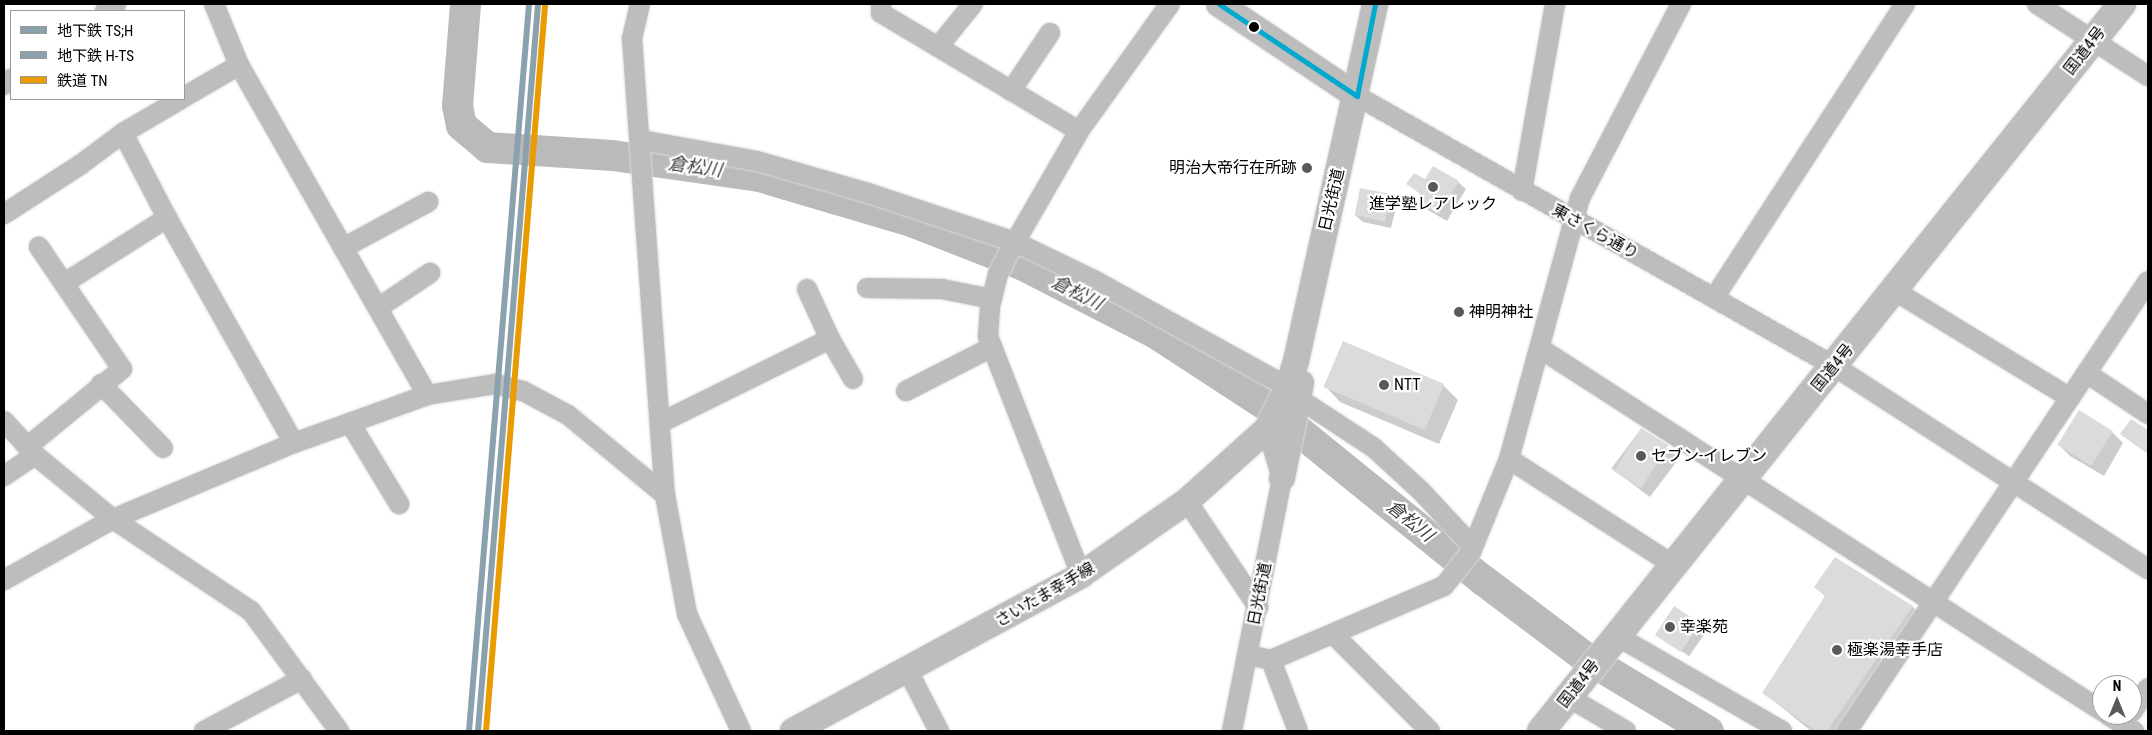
<!DOCTYPE html>
<html>
<head>
<meta charset="utf-8">
<style>
	body { margin:0 }
	#map { position:relative; width:2152px; height:735px; overflow:hidden; background:#fff; font-family:"Roboto Condensed","Noto Sans JP",sans-serif }
	div>[style] { position:absolute }
	.shadow>* { inset:0; background:#0003; transform-origin:0 0 }
	.river>* { height:31px; margin:-15.5px; padding:0 15.5px; transform-origin:15.5px; border-radius:15.5px; background:#bababa }
	.building>* { inset:0; background:#dbdbdb; transform-origin:0 0 }
	.roads { filter:drop-shadow(0 0 1px #dbdbdb) drop-shadow(0 0 1px #dbdbdb) }
	.minor>* { height:20px; margin:-10px; padding:0 10px; transform-origin:10px; border-radius:10px; background:#bdbdbd }
	.major>* { height:26px; margin:-13px; padding:0 13px; transform-origin:13px; border-radius:13px; background:#bdbdbd }
	.highway>* { height:28px; margin:-14px; padding:0 14px; transform-origin:14px; border-radius:14px; background:#bdbdbd }
	.bus-1>* { height:5px; margin:-2.5px; padding:0 2.5px; transform-origin:2.5px; border-radius:2.5px; background:#00a9ce }
	.rail-1>* { height:6px; margin:-3px; padding:0 3px; transform-origin:3px; border-radius:3px; background:#e99b00 }
	.metro-1>* { height:6px; margin:-3px; padding:0 3px; transform-origin:3px; border-radius:3px; background:#8ba2ae }
	.metro-2>* { height:6px; margin:-3px; padding:0 3px; transform-origin:3px; border-radius:3px; background:#8ba2ae }
	.dots>* { width:14px; height:14px; translate:-50% -50%; box-sizing:border-box; border:2px solid #fff; border-radius:50% }
	span { translate:-50% -50%; white-space:nowrap; text-align:center; line-height:1.15; -webkit-text-stroke:4.5px #fff; paint-order:stroke }
	.street-label { font-size:16px; color:#000 }
	.poi-label { font-size:16px; color:#000 }
	.right { translate:-100% -50%; text-align:right }
	.left { translate:0 -50%; text-align:left }
	.water-label { font-size:18px; color:#3d3d3d; font-style:italic }
	.frame { position:absolute; inset:0; border:5px solid #000; pointer-events:none }
	.legend { position:absolute; left:10px; top:10px; width:175px; height:90px; box-sizing:border-box; background:#fff; border:1px solid #999; margin:0; padding:6px 9px; list-style:none; font-size:15px; color:#000 }
	.legend li { display:flex; align-items:center; gap:10px; height:25px }
	.legend b { width:25px; border:1px solid #999 }
	.north { position:absolute; left:2092px; top:675px; width:50px; height:50px; box-sizing:border-box; background:#fff; border:1px solid #999; border-radius:50%; rotate:0deg; font-size:14px; font-weight:700; line-height:20px; text-align:center; color:#000 }
	.north::after { content:''; display:block; margin:auto; width:18px; height:22px; background:#595959; clip-path:polygon(50% 0,100% 100%,50% 72%,0 100%) }
</style>
</head>
<body>
<div id="map">
	<div class="shadow">
		<div style="clip-path:polygon(1426px 181px,1458px 182px,1466px 189px,1447px 221px,1426px 209px,1419px 202px,1423px 196px,1408px 184px)"></div>
		<div style="clip-path:polygon(1389px 196px,1397px 203px,1391px 228px,1363px 222px,1355px 215px)"></div>
		<div style="clip-path:polygon(1443px 385px,1458px 400px,1439px 444px,1340px 402px,1325px 386px)"></div>
		<div style="left:1641px;top:429px;width:48px;height:49px;rotate:37deg"></div>
		<div style="clip-path:polygon(2112px 432px,2123px 443px,2104px 476px,2070px 456px,2059px 445px)"></div>
		<div style="clip-path:polygon(1835px 559px,1913px 607px,1928px 622px,1852px 731px,1811px 731px,1764px 693px,1826px 597px,1816px 587px)"></div>
		<div style="left:1674px;top:608px;width:40px;height:31px;rotate:35deg"></div>
	</div>
	<div class="river">
		<div style="left:465px;top:4px;width:101px;rotate:94.5deg"></div>
		<div style="left:457px;top:105px;width:20px;rotate:79deg"></div>
		<div style="left:461px;top:125px;width:34px;rotate:40deg"></div>
		<div style="left:487px;top:147px;width:125px;rotate:3.7deg"></div>
		<div style="left:612px;top:155px;width:148px;rotate:8.1deg"></div>
		<div style="left:759px;top:176px;width:159px;rotate:16.5deg"></div>
		<div style="left:911px;top:221px;width:120px;rotate:21.4deg"></div>
		<div style="left:1023px;top:265px;width:151px;rotate:27.2deg"></div>
		<div style="left:1157px;top:334px;width:134px;rotate:33.1deg"></div>
		<div style="left:1269px;top:407px;width:275px;rotate:39deg"></div>
		<div style="left:1483px;top:580px;width:131px;rotate:37deg"></div>
		<div style="left:1588px;top:659px;width:140px;rotate:31deg"></div>
	</div>
	<div class="building">
		<div style="clip-path:polygon(1433px 166px,1459px 181px,1439px 214px,1417px 202px,1423px 194px,1406px 184px,1414px 173px,1425px 179px)"></div>
		<div style="left:1360px;top:188px;width:31px;height:28px;rotate:11deg"></div>
		<div style="left:1343px;top:341px;width:110px;height:50px;rotate:23deg"></div>
		<div style="left:2079px;top:410px;width:40px;height:41px;rotate:32deg"></div>
		<div style="clip-path:polygon(2131px 419px,2148px 430px,2148px 454px,2120px 434px)"></div>
		<div style="left:1641px;top:428px;width:32px;height:51px;rotate:32deg"></div>
		<div style="clip-path:polygon(1835px 557px,1913px 606px,1827px 731px,1816px 731px,1762px 693px,1825px 596px,1814px 587px)"></div>
		<div style="left:1674px;top:606px;width:31px;height:35px;rotate:33deg"></div>
	</div>
	<div class="roads">
		<div class="minor">
			<div style="left:214px;top:4px;width:66px;rotate:67.7deg"></div>
			<div style="left:239px;top:65px;width:380px;rotate:60.3deg"></div>
			<div style="left:640px;top:4px;width:35px;rotate:103deg"></div>
			<div style="left:632px;top:38px;width:458px;rotate:85.9deg"></div>
			<div style="left:665px;top:495px;width:121px;rotate:79.5deg"></div>
			<div style="left:687px;top:614px;width:129px;rotate:65.2deg"></div>
			<div style="left:881px;top:4px;width:9px;rotate:90deg"></div>
			<div style="left:881px;top:13px;width:230px;rotate:30.8deg"></div>
			<div style="left:2037px;top:4px;width:132px;rotate:33deg"></div>
			<div style="left:105px;top:11px;width:13px;rotate:-32deg"></div>
			<div style="left:938px;top:47px;width:55px;rotate:-50.9deg"></div>
			<div style="left:4px;top:85px;width:9px;rotate:-41deg"></div>
			<div style="left:1011px;top:91px;width:70px;rotate:-56.1deg"></div>
			<div style="left:1357px;top:96px;width:548px;rotate:29.51deg"></div>
			<div style="left:1834px;top:366px;width:374px;rotate:32.9deg"></div>
			<div style="left:184px;top:97px;width:64px;rotate:-30.2deg"></div>
			<div style="left:123px;top:133px;width:96px;rotate:62.6deg"></div>
			<div style="left:167px;top:218px;width:258px;rotate:60.6deg"></div>
			<div style="left:641px;top:140px;width:118px;rotate:10.3deg"></div>
			<div style="left:757px;top:161px;width:116px;rotate:16.1deg"></div>
			<div style="left:868px;top:193px;width:155px;rotate:18.4deg"></div>
			<div style="left:1015px;top:242px;width:88px;rotate:25.7deg"></div>
			<div style="left:1094px;top:280px;width:222px;rotate:28.9deg"></div>
			<div style="left:1522px;top:191px;width:190px;rotate:-80deg"></div>
			<div style="left:4px;top:214px;width:90px;rotate:-32.8deg"></div>
			<div style="left:80px;top:165px;width:54px;rotate:-36.7deg"></div>
			<div style="left:123px;top:133px;width:67px;rotate:-30.4deg"></div>
			<div style="left:343px;top:248px;width:97px;rotate:-28.4deg"></div>
			<div style="left:66px;top:282px;width:120px;rotate:-32.4deg"></div>
			<div style="left:867px;top:288px;width:75px;rotate:0.8deg"></div>
			<div style="left:942px;top:289px;width:51px;rotate:11.3deg"></div>
			<div style="left:1895px;top:291px;width:205px;rotate:31.4deg"></div>
			<div style="left:1714px;top:298px;width:351px;rotate:-57deg"></div>
			<div style="left:378px;top:308px;width:63px;rotate:-33.9deg"></div>
			<div style="left:830px;top:339px;width:46px;rotate:60.1deg"></div>
			<div style="left:1541px;top:349px;width:668px;rotate:32.83deg"></div>
			<div style="left:2088px;top:374px;width:72px;rotate:33.7deg"></div>
			<div style="left:101px;top:384px;width:89px;rotate:45.9deg"></div>
			<div style="left:906px;top:391px;width:97px;rotate:-27.1deg"></div>
			<div style="left:1298px;top:398px;width:91px;rotate:33.3deg"></div>
			<div style="left:1374px;top:448px;width:64px;rotate:42.5deg"></div>
			<div style="left:1421px;top:491px;width:76px;rotate:47.1deg"></div>
			<div style="left:4px;top:421px;width:46px;rotate:47.6deg"></div>
			<div style="left:35px;top:455px;width:101px;rotate:39.4deg"></div>
			<div style="left:113px;top:519px;width:166px;rotate:33.7deg"></div>
			<div style="left:251px;top:611px;width:149px;rotate:53.7deg"></div>
			<div style="left:350px;top:423px;width:95px;rotate:58.8deg"></div>
			<div style="left:660px;top:423px;width:190px;rotate:-26.3deg"></div>
			<div style="left:830px;top:339px;width:55px;rotate:-114.7deg"></div>
			<div style="left:27px;top:447px;width:123px;rotate:-39.4deg"></div>
			<div style="left:122px;top:369px;width:148px;rotate:-124.2deg"></div>
			<div style="left:1509px;top:459px;width:194px;rotate:32.8deg"></div>
			<div style="left:4px;top:476px;width:37px;rotate:-34deg"></div>
			<div style="left:1187px;top:501px;width:128px;rotate:56.2deg"></div>
			<div style="left:1081px;top:575px;width:256px;rotate:-111.3deg"></div>
			<div style="left:988px;top:336px;width:30px;rotate:-86deg"></div>
			<div style="left:990px;top:306px;width:33px;rotate:-76deg"></div>
			<div style="left:998px;top:274px;width:28px;rotate:-63deg"></div>
			<div style="left:1011px;top:249px;width:136px;rotate:-60deg"></div>
			<div style="left:1079px;top:131px;width:156px;rotate:-54.4deg"></div>
			<div style="left:4px;top:580px;width:125px;rotate:-29.2deg"></div>
			<div style="left:113px;top:519px;width:196px;rotate:-22.8deg"></div>
			<div style="left:294px;top:443px;width:141px;rotate:-19.8deg"></div>
			<div style="left:427px;top:395px;width:70px;rotate:-9.1deg"></div>
			<div style="left:496px;top:384px;width:28px;rotate:15deg"></div>
			<div style="left:523px;top:391px;width:51px;rotate:28.1deg"></div>
			<div style="left:568px;top:415px;width:126px;rotate:39.5deg"></div>
			<div style="left:1333px;top:634px;width:137px;rotate:45deg"></div>
			<div style="left:1617px;top:636px;width:190px;rotate:29.9deg"></div>
			<div style="left:1248px;top:655px;width:24px;rotate:12deg"></div>
			<div style="left:1271px;top:660px;width:188px;rotate:-23.2deg"></div>
			<div style="left:1444px;top:586px;width:43px;rotate:-51.5deg"></div>
			<div style="left:1471px;top:552px;width:100px;rotate:-67.8deg"></div>
			<div style="left:1509px;top:459px;width:270px;rotate:-74.8deg"></div>
			<div style="left:1580px;top:198px;width:219px;rotate:-62.5deg"></div>
			<div style="left:1271px;top:660px;width:76px;rotate:69.2deg"></div>
			<div style="left:908px;top:671px;width:68px;rotate:62.7deg"></div>
			<div style="left:1568px;top:697px;width:67px;rotate:30.4deg"></div>
			<div style="left:2132px;top:712px;width:29px;rotate:-56deg"></div>
			<div style="left:2108px;top:715px;width:31px;rotate:32deg"></div>
			<div style="left:204px;top:731px;width:111px;rotate:-28deg"></div>
			<div style="left:1232px;top:731px;width:258px;rotate:-78.8deg"></div>
			<div style="left:1282px;top:478px;width:51px;rotate:-107deg"></div>
			<div style="left:1847px;top:731px;width:541px;rotate:-56.22deg"></div>
		</div>
		<div class="major">
			<div style="left:1219px;top:4px;width:166px;rotate:33.7deg"></div>
			<div style="left:1282px;top:478px;width:97px;rotate:-78.7deg"></div>
			<div style="left:793px;top:731px;width:328px;rotate:-28.4deg"></div>
			<div style="left:1081px;top:575px;width:129px;rotate:-34.9deg"></div>
			<div style="left:1187px;top:501px;width:108px;rotate:-42deg"></div>
			<div style="left:1267px;top:429px;width:47px;rotate:-63.4deg"></div>
			<div style="left:1288px;top:387px;width:27px;rotate:-73deg"></div>
			<div style="left:1296px;top:361px;width:366px;rotate:-77.5deg"></div>
		</div>
		<div class="highway">
			<div style="left:1541px;top:731px;width:931px;rotate:-51.37deg"></div>
		</div>
	</div>
	<div class="bus-1">
		<div style="left:1219px;top:4px;width:166px;rotate:33.7deg"></div>
		<div style="left:1357px;top:96px;width:94px;rotate:-78.9deg"></div>
	</div>
	<div class="rail-1">
		<div style="left:486px;top:731px;width:728px;rotate:-85.35deg"></div>
	</div>
	<div class="metro-1">
		<div style="left:478px;top:731px;width:729px;rotate:-85.28deg"></div>
	</div>
	<div class="metro-2">
		<div style="left:469px;top:731px;width:729px;rotate:-85.28deg"></div>
	</div>
	<div class="dots">
		<div style="left:1254px;top:27px;background:#000"></div>
		<div style="left:1307px;top:168px;background:#595959"></div>
		<div style="left:1433px;top:187px;background:#595959"></div>
		<div style="left:1459px;top:312px;background:#595959"></div>
		<div style="left:1384px;top:385px;background:#595959"></div>
		<div style="left:1641px;top:456px;background:#595959"></div>
		<div style="left:1670px;top:627px;background:#595959"></div>
		<div style="left:1837px;top:650px;background:#595959"></div>
	</div>
	<div class="street-label">
		<span style="left:2085px;top:51px;rotate:-52deg">国道4号</span>
		<span style="left:1332px;top:200px;rotate:-77deg">日光街道</span>
		<span style="left:1595px;top:232px;rotate:29deg">東さくら通り</span>
		<span style="left:1833px;top:368px;rotate:-51deg">国道4号</span>
		<span style="left:1260px;top:594px;rotate:-79deg">日光街道</span>
		<span style="left:1045px;top:595px;rotate:-30deg">さいたま幸手線</span>
		<span style="left:1579px;top:684px;rotate:-52deg">国道4号</span>
	</div>
	<div class="poi-label">
		<span class="right" style="left:1297px;top:168px">明治大帝行在所跡</span>
		<span style="left:1433px;top:204px">進学塾レアレック</span>
		<span class="left" style="left:1469px;top:312px">神明神社</span>
		<span class="left" style="left:1394px;top:385px">NTT</span>
		<span class="left" style="left:1651px;top:456px">セブン-イレブン</span>
		<span class="left" style="left:1680px;top:627px">幸楽苑</span>
		<span class="left" style="left:1847px;top:650px">極楽湯幸手店</span>
	</div>
	<div class="water-label">
		<span style="left:695px;top:167px;rotate:8deg">倉松川</span>
		<span style="left:1077px;top:293px;rotate:27deg">倉松川</span>
		<span style="left:1410px;top:521px;rotate:39deg">倉松川</span>
	</div>
	<div class="frame"></div>
	<ul class="legend">
	<li><b style="height:6px;background:#8ba2ae"></b>地下鉄 TS;H</li>
	<li><b style="height:6px;background:#8ba2ae"></b>地下鉄 H-TS</li>
	<li><b style="height:6px;background:#e99b00"></b>鉄道 TN</li>
	</ul>
	<div class="north">N</div>
</div>
</body>
</html>
